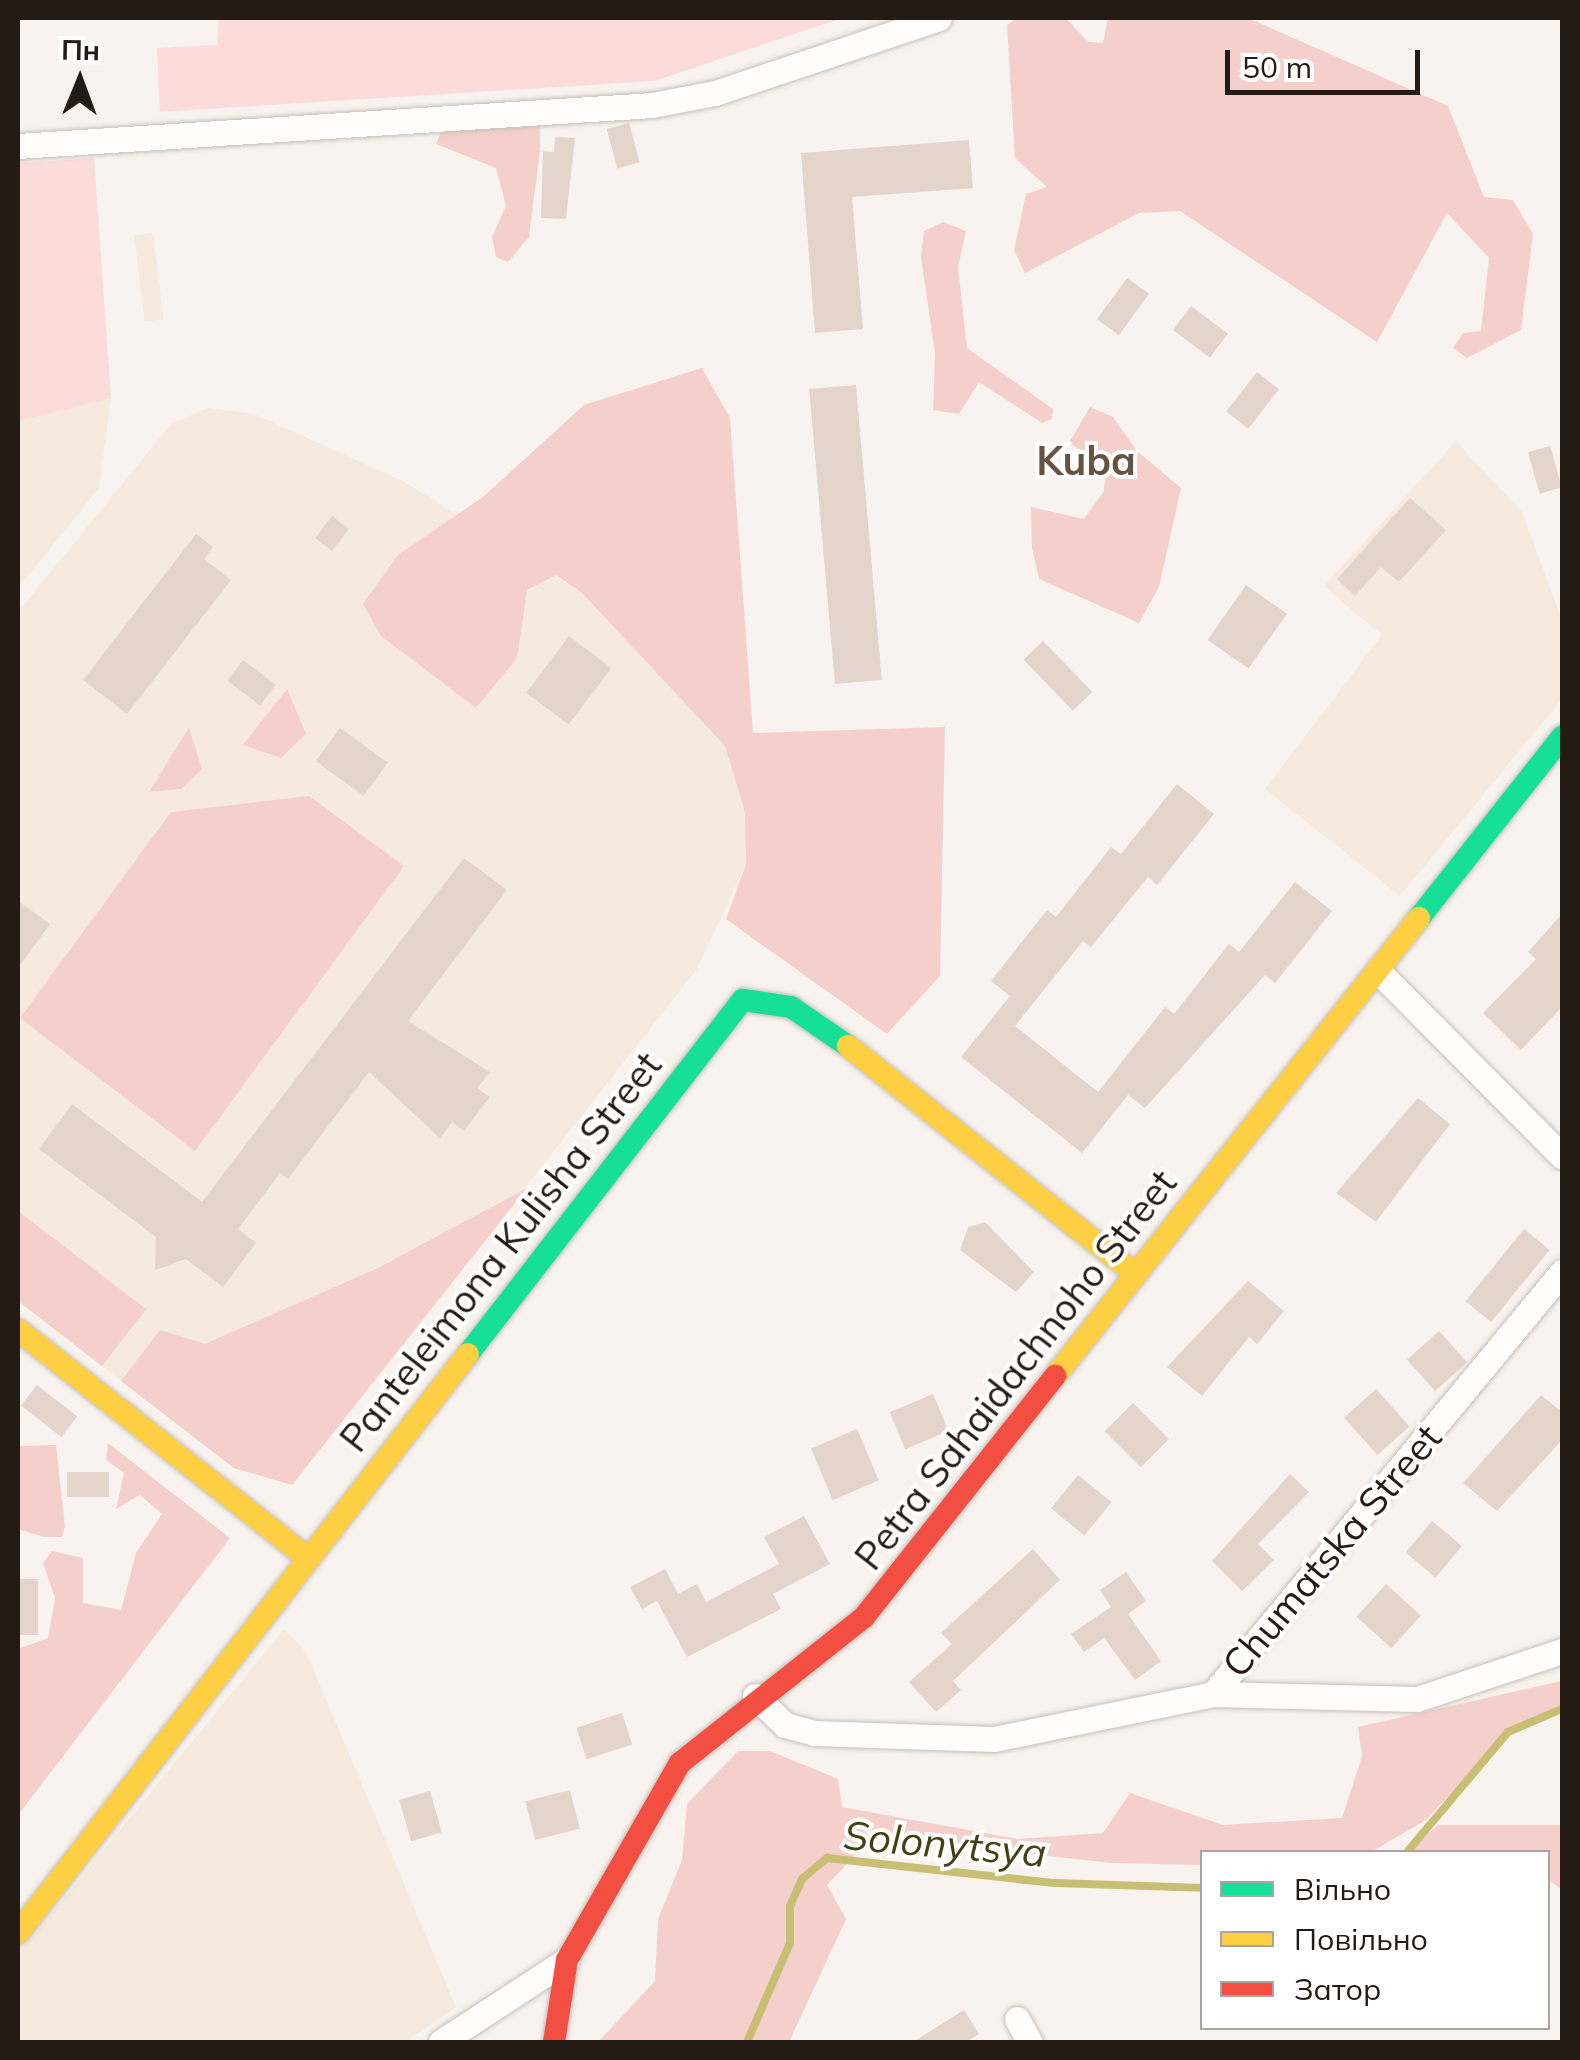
<!DOCTYPE html>
<html>
<head>
<meta charset="utf-8">
<style>
	body { margin:0 }
	#map { position:relative; width:1580px; height:2060px; overflow:hidden; background:#f8f3ee; font-family:Mulish,sans-serif }
	div>[style] { position:absolute }
	.built>* { inset:0; background:#f6e9de; transform-origin:0 0 }
	.green>* { inset:0; background:#fbdcda }
	.forest>* { inset:0; background:#f5cfcc }
	.stream>* { height:8px; margin:-4px; padding:0 4px; transform-origin:4px; border-radius:4px; background:#c8bf74 }
	.building>* { inset:0; background:#e5d4cc; transform-origin:0 0 }
	.roads { filter:drop-shadow(0 0 2px #c5bfb9) drop-shadow(0 0 2px #c5bfb9) }
	.street>* { height:25px; margin:-12.5px; padding:0 12.5px; transform-origin:12.5px; border-radius:12.5px; background:#fefdfc }
	.fast>* { height:22px; margin:-11px; padding:0 11px; transform-origin:11px; border-radius:11px; background:#16e098 }
	.slow>* { height:22px; margin:-11px; padding:0 11px; transform-origin:11px; border-radius:11px; background:#ffcf43 }
	.jam>* { height:22px; margin:-11px; padding:0 11px; transform-origin:11px; border-radius:11px; background:#f24e42 }
	span { translate:-50% -50%; white-space:nowrap; text-align:center; line-height:1.15; -webkit-text-stroke:8px #fff; paint-order:stroke }
	.street-label { font-size:38px; color:#241b14 }
	.neighbourhood-label { font-size:40px; color:#675342; font-weight:700 }
	.water-label { font-size:40px; color:#444014; font-style:italic }
	.frame { position:absolute; inset:0; border:20px solid #241b14; pointer-events:none }
	.legend { position:absolute; left:1200px; top:1850px; width:350px; height:180px; box-sizing:border-box; background:#fff; border:2px solid #a7a4a1; margin:0; padding:12px 18px; list-style:none; font-size:30px; color:#241b14 }
	.legend li { display:flex; align-items:center; gap:20px; height:50px }
	.legend b { width:50px; border:2px solid #a7a4a1 }
	.north { position:absolute; left:30px; top:30px; width:100px; height:100px; -webkit-text-stroke:8px #fff; paint-order:stroke; rotate:1deg; font-size:28px; font-weight:700; line-height:40px; text-align:center; color:#241b14 }
	.north::after { content:''; display:block; margin:auto; width:35px; height:45px; background:#241b14; clip-path:polygon(50% 0,100% 100%,50% 72%,0 100%) }
	.scale { position:absolute; left:1225px; top:50px; width:195px; height:45px; box-sizing:border-box; border:5px solid #241b14; border-top:0; padding-left:12px; font-size:30px; line-height:35px; white-space:nowrap; color:#241b14; -webkit-text-stroke:8px #fff; paint-order:stroke }
</style>
</head>
<body>
<div id="map">
	<div class="built">
		<div style="left:153px;top:233px;width:87px;height:19px;rotate:83deg"></div>
		<div style="clip-path:polygon(111px 398px,99px 488px,18px 588px,18px 421px)"></div>
		<div style="clip-path:polygon(208px 408px,254px 414px,403px 481px,582px 593px,725px 746px,745px 812px,746px 864px,697px 969px,292px 1485px,234px 1468px,18px 1301px,18px 612px,171px 424px)"></div>
		<div style="clip-path:polygon(1456px 441px,1522px 512px,1562px 620px,1562px 699px,1400px 896px,1265px 789px,1382px 635px,1324px 586px)"></div>
		<div style="clip-path:polygon(284px 1629px,306px 1652px,456px 2007px,405px 2042px,18px 2042px,18px 1955px)"></div>
	</div>
	<div class="green">
		<div style="clip-path:polygon(219px 18px,842px 18px,655px 81px,160px 112px,157px 48px,217px 45px)"></div>
		<div style="clip-path:polygon(94px 158px,111px 398px,18px 421px,18px 163px)"></div>
	</div>
	<div class="forest">
		<div style="clip-path:polygon(1017px 18px,1066px 18px,1088px 42px,1103px 43px,1108px 18px,1248px 18px,1448px 106px,1484px 197px,1513px 200px,1533px 234px,1521px 330px,1467px 358px,1453px 348px,1463px 333px,1481px 331px,1489px 258px,1447px 213px,1377px 342px,1180px 211px,1139px 213px,1025px 273px,1014px 250px,1026px 194px,1047px 187px,1015px 158px,1007px 25px)"></div>
		<div style="clip-path:polygon(512px 123px,540px 127px,540px 150px,529px 237px,508px 262px,496px 257px,492px 237px,506px 206px,496px 168px,436px 144px,442px 129px)"></div>
		<div style="clip-path:polygon(943px 222px,966px 231px,958px 267px,967px 348px,1053px 409px,1052px 419px,1042px 423px,979px 382px,959px 414px,933px 410px,935px 353px,921px 257px,924px 231px)"></div>
		<div style="clip-path:polygon(702px 368px,730px 418px,753px 733px,945px 727px,940px 976px,887px 1034px,726px 919px,746px 864px,745px 812px,725px 746px,582px 593px,556px 575px,527px 590px,517px 658px,476px 708px,381px 636px,363px 604px,398px 555px,483px 497px,584px 405px)"></div>
		<div style="clip-path:polygon(1090px 407px,1113px 417px,1137px 451px,1181px 488px,1159px 587px,1139px 623px,1039px 579px,1032px 548px,1031px 507px,1084px 519px,1104px 491px,1106px 464px,1069px 443px)"></div>
		<div style="clip-path:polygon(287px 689px,306px 734px,281px 758px,243px 745px)"></div>
		<div style="clip-path:polygon(189px 728px,202px 769px,181px 789px,149px 792px)"></div>
		<div style="clip-path:polygon(309px 796px,404px 866px,195px 1151px,20px 1018px,171px 812px)"></div>
		<div style="clip-path:polygon(527px 1188px,292px 1485px,234px 1468px,121px 1381px,160px 1330px,205px 1344px,378px 1268px)"></div>
		<div style="clip-path:polygon(18px 1211px,146px 1309px,102px 1366px,18px 1301px)"></div>
		<div style="clip-path:polygon(108px 1443px,230px 1538px,18px 1815px,18px 1649px,48px 1638px,55px 1598px,43px 1563px,52px 1551px,83px 1558px,83px 1603px,121px 1610px,136px 1553px,162px 1514px,140px 1495px,116px 1509px,124px 1473px,106px 1460px)"></div>
		<div style="clip-path:polygon(56px 1445px,65px 1526px,62px 1537px,44px 1537px,18px 1529px,18px 1446px)"></div>
		<div style="clip-path:polygon(1562px 1681px,1562px 1709px,1508px 1732px,1426px 1820px,1371px 1852px,1202px 1852px,1202px 1865px,1112px 1863px,872px 1837px,827px 1885px,846px 1919px,789px 2042px,598px 2042px,655px 1981px,658px 1919px,682px 1860px,687px 1804px,738px 1751px,770px 1751px,838px 1779px,842px 1807px,1018px 1839px,1103px 1833px,1130px 1793px,1223px 1825px,1342px 1818px,1362px 1756px,1358px 1727px)"></div>
		<div style="clip-path:polygon(1438px 1825px,1562px 1825px,1562px 1890px,1548px 1879px,1548px 1852px,1407px 1852px)"></div>
	</div>
	<div class="stream">
		<div style="left:1407px;top:1852px;width:157px;rotate:-49.9deg"></div>
		<div style="left:1508px;top:1732px;width:59px;rotate:-23.1deg"></div>
		<div style="left:747px;top:2042px;width:108px;rotate:-66.5deg"></div>
		<div style="left:790px;top:1943px;width:37px;rotate:-90deg"></div>
		<div style="left:790px;top:1906px;width:30px;rotate:-66deg"></div>
		<div style="left:802px;top:1879px;width:33px;rotate:-40deg"></div>
		<div style="left:827px;top:1858px;width:229px;rotate:6.3deg"></div>
		<div style="left:1055px;top:1883px;width:147px;rotate:1.9deg"></div>
	</div>
	<div class="building">
		<div style="left:629px;top:123px;width:41px;height:23px;rotate:75deg"></div>
		<div style="clip-path:polygon(555px 137px,575px 138px,566px 219px,541px 218px,543px 151px,554px 152px)"></div>
		<div style="clip-path:polygon(969px 140px,973px 188px,852px 197px,863px 329px,815px 333px,801px 153px)"></div>
		<div style="left:1127px;top:278px;width:27px;height:51px;rotate:36deg"></div>
		<div style="left:1191px;top:306px;width:46px;height:30px;rotate:37deg"></div>
		<div style="left:1257px;top:372px;width:28px;height:50px;rotate:38deg"></div>
		<div style="left:856px;top:385px;width:296px;height:47px;rotate:85deg"></div>
		<div style="left:1550px;top:446px;width:43px;height:23px;rotate:74deg"></div>
		<div style="clip-path:polygon(1410px 498px,1446px 530px,1399px 582px,1381px 567px,1355px 596px,1337px 579px)"></div>
		<div style="left:332px;top:516px;width:21px;height:28px;rotate:37deg"></div>
		<div style="clip-path:polygon(196px 534px,213px 547px,204px 559px,231px 580px,127px 714px,83px 680px)"></div>
		<div style="left:1246px;top:585px;width:50px;height:67px;rotate:35deg"></div>
		<div style="left:569px;top:636px;width:53px;height:71px;rotate:37deg"></div>
		<div style="left:1043px;top:641px;width:71px;height:27px;rotate:46deg"></div>
		<div style="left:243px;top:660px;width:41px;height:26px;rotate:37deg"></div>
		<div style="left:340px;top:728px;width:59px;height:41px;rotate:36deg"></div>
		<div style="clip-path:polygon(1177px 784px,1214px 814px,1157px 885px,1148px 877px,1091px 947px,1083px 941px,1015px 1026px,1098px 1092px,1165px 1007px,1174px 1014px,1229px 944px,1239px 952px,1295px 882px,1332px 911px,1275px 983px,1265px 975px,1145px 1108px,1128px 1095px,1082px 1153px,961px 1057px,1010px 996px,991px 981px,1047px 910px,1056px 917px,1111px 847px,1121px 854px)"></div>
		<div style="clip-path:polygon(464px 858px,507px 890px,408px 1021px,490px 1072px,477px 1088px,490px 1097px,464px 1131px,452px 1122px,440px 1138px,369px 1072px,288px 1179px,280px 1173px,238px 1229px,256px 1243px,223px 1287px,186px 1259px,155px 1270px,156px 1237px,39px 1149px,72px 1104px,202px 1202px)"></div>
		<div style="clip-path:polygon(18px 901px,50px 924px,18px 968px)"></div>
		<div style="clip-path:polygon(1562px 914px,1562px 1007px,1521px 1050px,1483px 1013px,1536px 959px,1528px 952px)"></div>
		<div style="clip-path:polygon(1418px 1098px,1450px 1124px,1376px 1222px,1336px 1193px)"></div>
		<div style="clip-path:polygon(985px 1222px,1034px 1272px,1016px 1292px,960px 1250px,968px 1227px)"></div>
		<div style="left:1524px;top:1229px;width:33px;height:93px;rotate:39deg"></div>
		<div style="clip-path:polygon(1248px 1281px,1284px 1311px,1257px 1344px,1249px 1337px,1202px 1396px,1167px 1367px)"></div>
		<div style="left:1439px;top:1331px;width:42px;height:43px;rotate:48deg"></div>
		<div style="left:37px;top:1385px;width:51px;height:26px;rotate:38deg"></div>
		<div style="left:1376px;top:1389px;width:50px;height:43px;rotate:48deg"></div>
		<div style="left:933px;top:1394px;width:40px;height:47px;rotate:67deg"></div>
		<div style="clip-path:polygon(1541px 1395px,1562px 1412px,1562px 1440px,1497px 1511px,1463px 1483px)"></div>
		<div style="left:1133px;top:1403px;width:51px;height:40px;rotate:45deg"></div>
		<div style="left:857px;top:1429px;width:56px;height:50px;rotate:67deg"></div>
		<div style="left:67px;top:1472px;width:42px;height:25px"></div>
		<div style="clip-path:polygon(1290px 1474px,1309px 1492px,1258px 1544px,1274px 1560px,1242px 1591px,1212px 1561px)"></div>
		<div style="left:1078px;top:1475px;width:43px;height:43px;rotate:39deg"></div>
		<div style="clip-path:polygon(804px 1516px,830px 1564px,773px 1594px,781px 1609px,687px 1657px,657px 1601px,642px 1609px,630px 1587px,665px 1569px,678px 1594px,697px 1584px,706px 1602px,779px 1564px,764px 1537px)"></div>
		<div style="left:1432px;top:1521px;width:39px;height:41px;rotate:40deg"></div>
		<div style="clip-path:polygon(1033px 1549px,1060px 1580px,953px 1681px,961px 1690px,936px 1712px,909px 1682px,952px 1644px,941px 1633px)"></div>
		<div style="clip-path:polygon(1126px 1572px,1146px 1601px,1128px 1614px,1161px 1661px,1135px 1680px,1104px 1638px,1084px 1652px,1071px 1634px,1111px 1607px,1100px 1590px)"></div>
		<div style="left:18px;top:1579px;width:20px;height:56px"></div>
		<div style="left:1386px;top:1584px;width:47px;height:44px;rotate:42deg"></div>
		<div style="left:622px;top:1713px;width:33px;height:48px;rotate:72deg"></div>
		<div style="left:570px;top:1790px;width:40px;height:46px;rotate:76deg"></div>
		<div style="left:430px;top:1791px;width:43px;height:32px;rotate:74deg"></div>
		<div style="clip-path:polygon(964px 2010px,979px 2034px,966px 2042px,913px 2042px)"></div>
	</div>
	<div class="roads">
		<div class="street">
			<div style="left:18px;top:146px;width:635px;rotate:-3.7deg"></div>
			<div style="left:652px;top:105px;width:64px;rotate:-10.8deg"></div>
			<div style="left:715px;top:93px;width:236px;rotate:-18.5deg"></div>
			<div style="left:1379px;top:972px;width:260px;rotate:45.2deg"></div>
			<div style="left:1213px;top:1694px;width:204px;rotate:1.4deg"></div>
			<div style="left:1417px;top:1699px;width:153px;rotate:-18.3deg"></div>
			<div style="left:755px;top:1696px;width:42px;rotate:44deg"></div>
			<div style="left:785px;top:1725px;width:30px;rotate:15deg"></div>
			<div style="left:814px;top:1733px;width:180px;rotate:1.9deg"></div>
			<div style="left:994px;top:1739px;width:224px;rotate:-11.6deg"></div>
			<div style="left:1213px;top:1694px;width:548px;rotate:-50.41deg"></div>
			<div style="left:1017px;top:2019px;width:26px;rotate:61deg"></div>
			<div style="left:441px;top:2042px;width:150px;rotate:-33.1deg"></div>
		</div>
		<div class="fast">
			<div style="left:1419px;top:918px;width:231px;rotate:-51.7deg"></div>
			<div style="left:468px;top:1354px;width:448px;rotate:-52.2deg"></div>
			<div style="left:743px;top:1000px;width:49px;rotate:8.3deg"></div>
			<div style="left:791px;top:1007px;width:69px;rotate:34.4deg"></div>
		</div>
		<div class="slow">
			<div style="left:848px;top:1046px;width:367px;rotate:38.4deg"></div>
			<div style="left:18px;top:1330px;width:369px;rotate:38.2deg"></div>
			<div style="left:1055px;top:1376px;width:585px;rotate:-51.52deg"></div>
			<div style="left:18px;top:1933px;width:733px;rotate:-52.15deg"></div>
		</div>
		<div class="jam">
			<div style="left:554px;top:2042px;width:83px;rotate:-81deg"></div>
			<div style="left:567px;top:1960px;width:227px;rotate:-60.2deg"></div>
			<div style="left:680px;top:1763px;width:235px;rotate:-38.4deg"></div>
			<div style="left:864px;top:1617px;width:308px;rotate:-51.6deg"></div>
		</div>
	</div>
	<div class="street-label">
		<span style="left:501px;top:1252px;rotate:-52deg">Panteleimona Kulisha Street</span>
		<span style="left:1016px;top:1370px;rotate:-52deg">Petra Sahaidachnoho Street</span>
		<span style="left:1332px;top:1551px;rotate:-50deg">Chumatska Street</span>
	</div>
	<div class="neighbourhood-label">
		<span style="left:1086px;top:460px">Kuba</span>
	</div>
	<div class="water-label">
		<span style="left:945px;top:1843px;rotate:5deg">Solonytsya</span>
	</div>
	<div class="frame"></div>
	<ul class="legend">
	<li><b style="height:12px;background:#16e098"></b>Вільно</li>
	<li><b style="height:12px;background:#ffcf43"></b>Повільно</li>
	<li><b style="height:12px;background:#f24e42"></b>Затор</li>
	</ul>
	<div class="north">Пн</div>
	<div class="scale">50 m</div>
</div>
</body>
</html>
